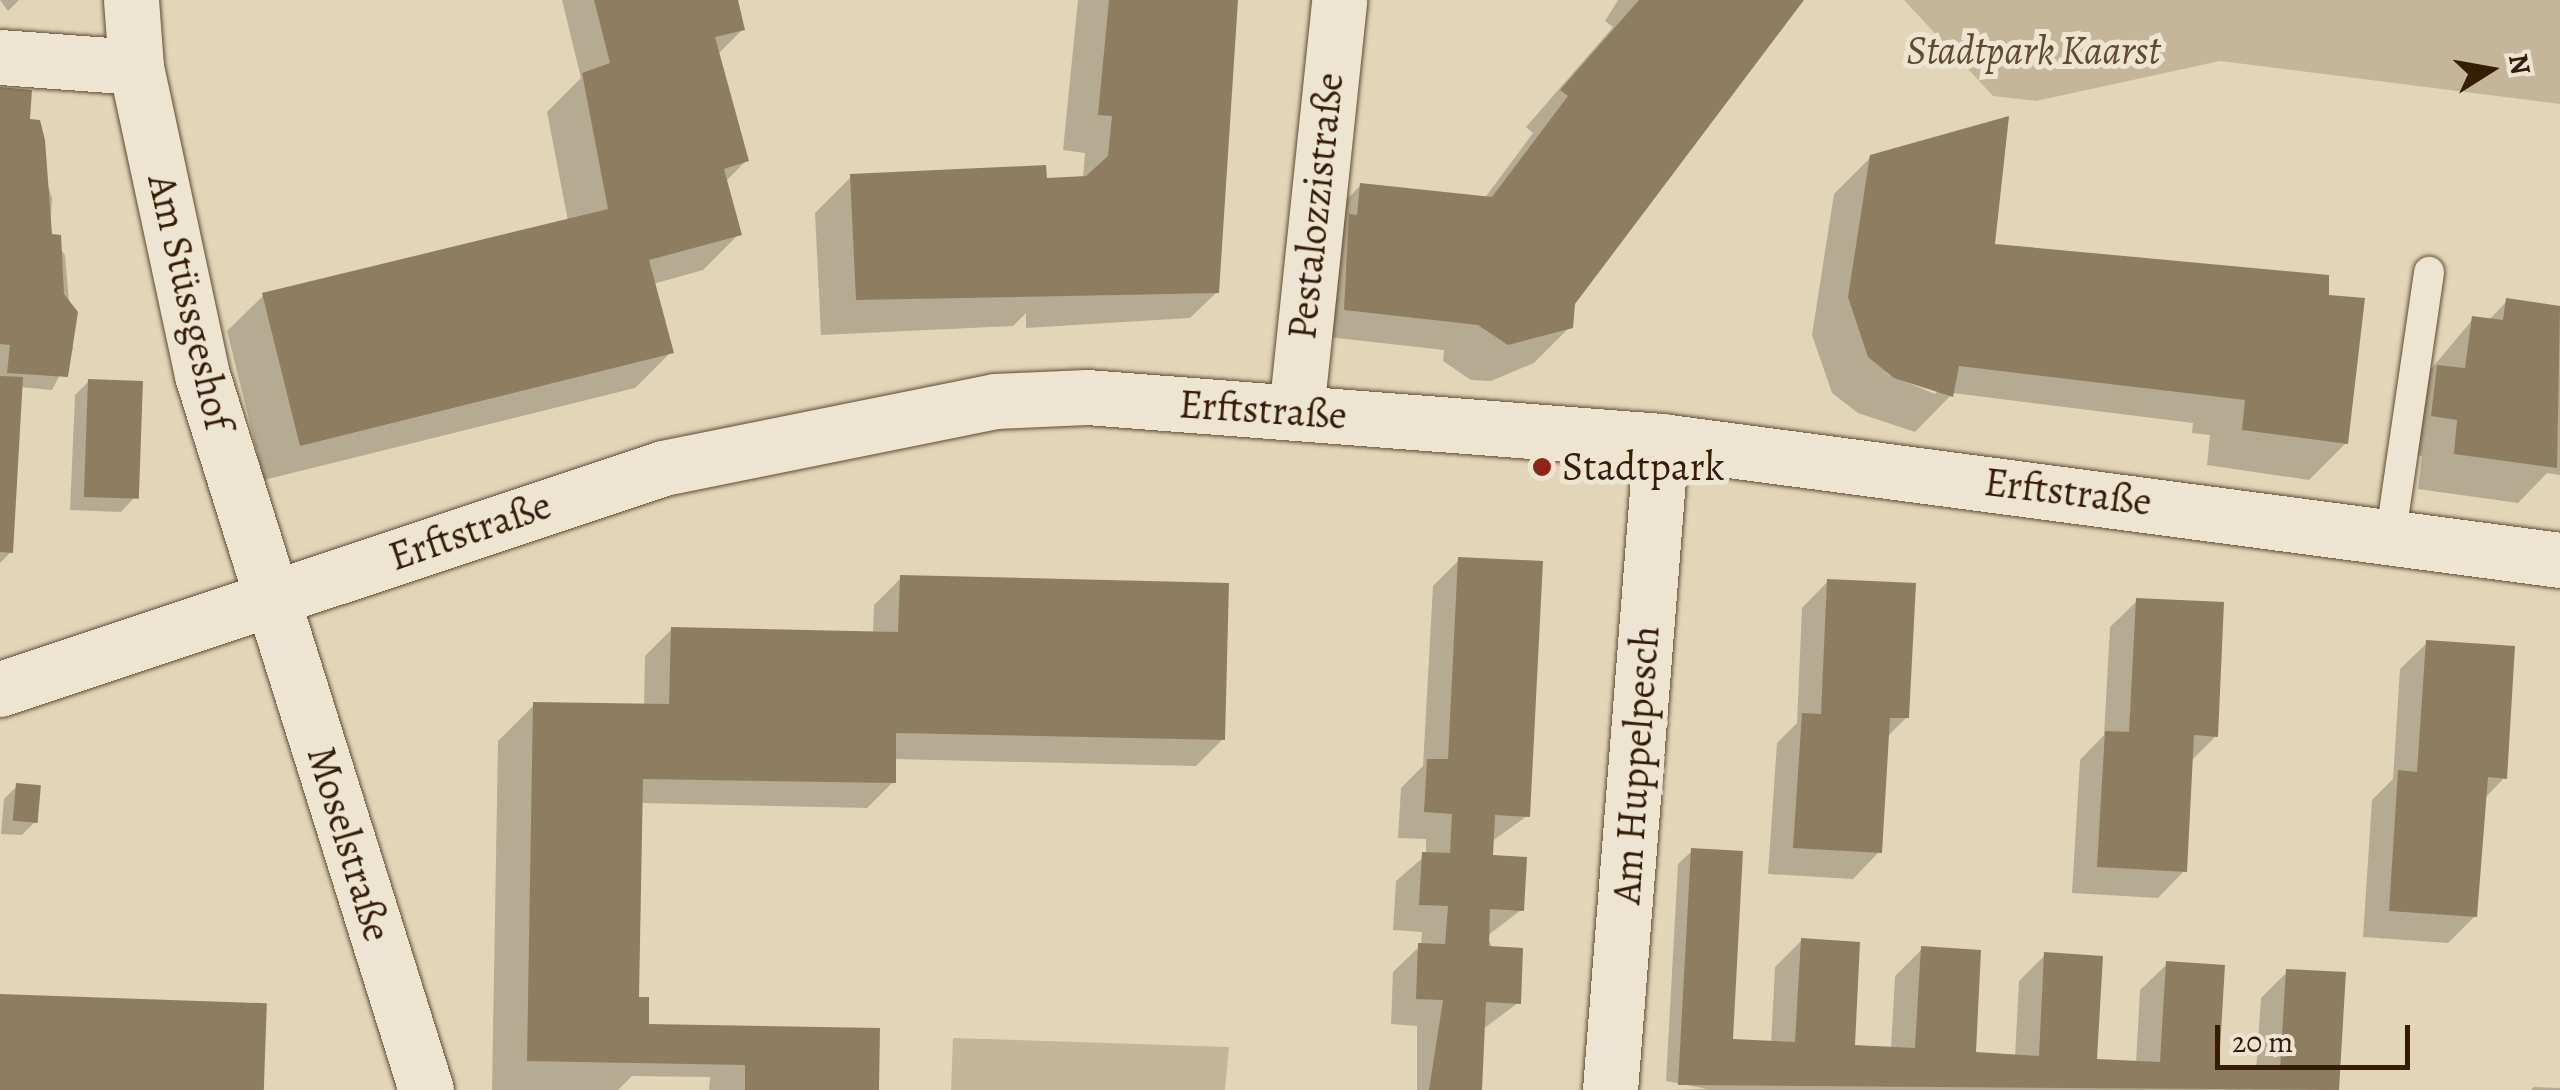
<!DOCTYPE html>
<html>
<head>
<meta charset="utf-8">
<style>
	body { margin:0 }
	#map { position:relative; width:2560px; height:1090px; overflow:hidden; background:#e3d6b8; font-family:Alegreya,serif }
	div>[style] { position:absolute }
	.green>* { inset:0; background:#c5b69a }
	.shadow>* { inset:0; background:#0003 }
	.building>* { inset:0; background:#8f7d62; transform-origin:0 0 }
	.roads { filter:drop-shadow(0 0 2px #604a32) drop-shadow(0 0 2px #604a32) }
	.lane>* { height:30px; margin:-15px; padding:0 15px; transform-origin:15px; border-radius:15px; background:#ede4d1 }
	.street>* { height:55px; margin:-27.5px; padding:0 27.5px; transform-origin:27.5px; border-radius:27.5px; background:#ede4d1 }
	.dots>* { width:28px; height:28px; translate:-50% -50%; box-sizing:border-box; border:5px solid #ede4d1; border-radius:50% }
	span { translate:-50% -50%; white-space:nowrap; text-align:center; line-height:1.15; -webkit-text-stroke:10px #ede4d1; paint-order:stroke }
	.park-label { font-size:40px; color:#604a32; font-style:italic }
	.street-label { font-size:40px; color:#351c05 }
	.poi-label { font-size:40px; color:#351c05 }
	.left { translate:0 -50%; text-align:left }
	.north { position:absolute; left:2440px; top:20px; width:100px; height:100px; -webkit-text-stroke:8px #ede4d1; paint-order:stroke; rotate:79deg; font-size:28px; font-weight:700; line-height:40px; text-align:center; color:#351c05 }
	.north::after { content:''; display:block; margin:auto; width:35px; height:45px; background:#351c05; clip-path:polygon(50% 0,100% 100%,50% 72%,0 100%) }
	.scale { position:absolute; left:2215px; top:1025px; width:195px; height:45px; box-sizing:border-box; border:5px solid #351c05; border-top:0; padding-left:12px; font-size:30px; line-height:35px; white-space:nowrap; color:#351c05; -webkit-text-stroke:8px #ede4d1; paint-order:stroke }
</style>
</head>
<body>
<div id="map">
	<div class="green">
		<div style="clip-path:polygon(1904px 0,2560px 0,2560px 104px,2220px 61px,2036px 101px,1993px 96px)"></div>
		<div style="clip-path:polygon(953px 1038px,1229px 1047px,1225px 1090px,951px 1090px)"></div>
	</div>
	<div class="shadow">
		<div style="clip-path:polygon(0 0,19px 0,8px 11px)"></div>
		<div style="clip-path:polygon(562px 0,735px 0,742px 30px,718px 54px,747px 160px,725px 182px,739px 234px,703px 270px,653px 284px,671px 352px,635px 388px,264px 480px,227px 331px,264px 295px,568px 221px,547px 112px,581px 78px)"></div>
		<div style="clip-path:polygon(1078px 0,1235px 0,1217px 292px,1190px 318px,1026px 328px,1026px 313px,1013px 326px,821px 335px,815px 213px,851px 177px,1083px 179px,1085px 153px,1063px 150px)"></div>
		<div style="clip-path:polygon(1618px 0,1800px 0,1572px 303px,1570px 327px,1534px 363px,1491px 381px,1471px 380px,1443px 361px,1444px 350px,1319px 336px,1334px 212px,1361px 185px,1484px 199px,1533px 133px,1526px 127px,1613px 27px,1605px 21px)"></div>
		<div style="clip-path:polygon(0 90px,27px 118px,52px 198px,50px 235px,65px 255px,73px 349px,52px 390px,20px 387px,11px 552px,0 563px)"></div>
		<div style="clip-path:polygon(evenodd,1871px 157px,1992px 252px,2346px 443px,2309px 480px,2207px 465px,2210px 435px,2192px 433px,2193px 423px,1953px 393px,1915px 432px,1858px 413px,1832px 393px,1812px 335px,1834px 194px,1871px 157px,1883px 372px,1939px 390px,1935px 394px,1883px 372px)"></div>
		<div style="clip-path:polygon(2507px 301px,2560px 308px,2560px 475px,2547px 473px,2518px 503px,2418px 489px,2422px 456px,2396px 452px,2402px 404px,2473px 319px,2488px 321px)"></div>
		<div style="clip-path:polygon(89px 381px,134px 498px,121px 512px,70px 510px,75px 395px)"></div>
		<div style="clip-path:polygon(1459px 560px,1527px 816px,1491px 842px,1490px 858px,1521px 910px,1487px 936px,1518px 1003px,1483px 1029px,1479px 1090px,1417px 1090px,1417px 1026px,1391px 1024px,1393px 972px,1421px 945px,1422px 932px,1393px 930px,1396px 881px,1426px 855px,1426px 839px,1398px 838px,1401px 788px,1423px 766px,1433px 586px)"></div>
		<div style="clip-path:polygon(901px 578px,1223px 739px,1196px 766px,893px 759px,893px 782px,867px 808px,640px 803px,636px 1000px,646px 1026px,877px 1090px,709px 1090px,710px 1077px,632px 1076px,618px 1090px,492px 1090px,498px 741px,534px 705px,644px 706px,645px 656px,672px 629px,873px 634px,874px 605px)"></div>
		<div style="clip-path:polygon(1828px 581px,1907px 717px,1886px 738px,1879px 852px,1853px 879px,1768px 874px,1777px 743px,1797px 723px,1802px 608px)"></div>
		<div style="clip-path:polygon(2137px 601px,2216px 736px,2191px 761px,2184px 871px,2158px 898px,2072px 893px,2080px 760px,2104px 735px,2110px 627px)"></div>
		<div style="clip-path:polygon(2427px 643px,2504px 778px,2484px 799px,2475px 916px,2448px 943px,2363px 937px,2372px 800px,2393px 779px,2400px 669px)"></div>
		<div style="clip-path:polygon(17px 786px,36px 821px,22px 835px,1px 834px,4px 799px)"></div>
		<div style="clip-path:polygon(1692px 851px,1730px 1046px,1771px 1044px,1775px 967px,1802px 940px,1852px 1047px,1891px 1049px,1895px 976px,1922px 949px,1973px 1055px,2015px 1057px,2019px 981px,2045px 955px,2095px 1061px,2136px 1063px,2140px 990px,2167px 964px,2216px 1068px,2256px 1071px,2261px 998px,2287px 972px,2343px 974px,2337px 1090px,1666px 1090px,1707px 1089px,1666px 1081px,1678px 864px)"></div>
		<div style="clip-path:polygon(2534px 1087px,2560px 1088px,2560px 1090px,2531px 1090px)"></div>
	</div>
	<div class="building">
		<div style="clip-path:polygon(594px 0,738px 0,745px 30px,715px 37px,749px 161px,724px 169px,742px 235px,649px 260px,674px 353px,300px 446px,262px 293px,608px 209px,582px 73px,610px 63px)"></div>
		<div style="clip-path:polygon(1109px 0,1238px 0,1219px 293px,856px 300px,850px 174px,1046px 165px,1047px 178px,1086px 176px,1108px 156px,1112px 116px,1098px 115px)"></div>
		<div style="clip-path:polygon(1639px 0,1804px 0,1575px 304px,1573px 328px,1508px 345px,1478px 325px,1344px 310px,1349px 214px,1357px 215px,1360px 183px,1492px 197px,1568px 96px,1560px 90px)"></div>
		<div style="clip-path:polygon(0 87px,32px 90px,30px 119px,40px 120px,45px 140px,52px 234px,61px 235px,64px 294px,78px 312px,68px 377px,7px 373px,10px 345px,0 344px)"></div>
		<div style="clip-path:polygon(2009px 116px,1995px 244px,2329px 275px,2329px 295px,2365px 298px,2348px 444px,2242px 430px,2245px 400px,1959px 366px,1953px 397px,1894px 378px,1868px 357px,1848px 297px,1870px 155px)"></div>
		<div style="clip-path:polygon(2506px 298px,2560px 306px,2557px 468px,2454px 454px,2457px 420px,2431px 416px,2437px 365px,2465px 368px,2472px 316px,2503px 320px)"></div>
		<div style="clip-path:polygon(0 376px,23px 377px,13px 553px,0 552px)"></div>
		<div style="left:88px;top:379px;width:55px;height:118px;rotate:2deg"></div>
		<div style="clip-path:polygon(1458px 557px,1543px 561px,1530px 817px,1495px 815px,1493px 855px,1527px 857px,1524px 911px,1490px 909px,1489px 946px,1523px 948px,1521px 1004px,1486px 1002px,1482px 1090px,1429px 1090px,1443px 1000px,1416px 999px,1418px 943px,1445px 944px,1448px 906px,1419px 905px,1422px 852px,1450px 853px,1452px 814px,1424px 812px,1427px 759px,1448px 759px)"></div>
		<div style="clip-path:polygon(900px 575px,1229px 583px,1225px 740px,896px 733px,896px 783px,643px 779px,639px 997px,649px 997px,649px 1024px,880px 1028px,879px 1090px,745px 1090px,745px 1065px,527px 1061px,533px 702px,669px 704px,671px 627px,898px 632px)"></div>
		<div style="clip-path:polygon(1827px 579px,1916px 583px,1909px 718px,1890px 718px,1882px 853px,1793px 848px,1802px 713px,1821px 714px)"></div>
		<div style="clip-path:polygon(2136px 598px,2224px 602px,2218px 737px,2194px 735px,2187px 872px,2097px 867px,2105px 731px,2129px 732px)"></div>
		<div style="clip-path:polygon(2426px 640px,2515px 646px,2507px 779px,2488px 777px,2477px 917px,2389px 911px,2398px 770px,2417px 772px)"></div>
		<div style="left:16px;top:783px;width:25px;height:38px;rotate:5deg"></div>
		<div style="clip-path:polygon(1691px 848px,1743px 851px,1733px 1039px,1795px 1042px,1801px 938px,1860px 942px,1855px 1045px,1915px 1048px,1921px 946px,1981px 950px,1976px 1052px,2039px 1056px,2044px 952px,2103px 956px,2097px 1059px,2160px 1062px,2166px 961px,2225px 965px,2219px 1066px,2280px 1069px,2286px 969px,2346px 972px,2339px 1090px,1678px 1085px)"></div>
		<div style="left:0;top:994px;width:267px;height:96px;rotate:2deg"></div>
	</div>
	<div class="roads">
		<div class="lane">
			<div style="left:2391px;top:533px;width:264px;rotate:-81.7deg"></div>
		</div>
		<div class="street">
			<div style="left:131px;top:0;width:67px;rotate:85.7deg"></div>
			<div style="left:136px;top:67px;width:315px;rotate:77.9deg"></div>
			<div style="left:202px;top:375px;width:749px;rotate:72.6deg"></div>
			<div style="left:0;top:57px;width:136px;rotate:4.2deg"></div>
			<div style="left:1296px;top:412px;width:414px;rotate:-84deg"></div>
			<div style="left:0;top:689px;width:699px;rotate:-18.43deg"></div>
			<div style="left:663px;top:468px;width:339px;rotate:-11.4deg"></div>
			<div style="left:995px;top:401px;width:92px;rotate:-2.5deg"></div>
			<div style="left:1087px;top:397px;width:576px;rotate:4.38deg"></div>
			<div style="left:1661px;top:441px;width:907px;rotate:7.54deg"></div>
			<div style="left:1610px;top:1090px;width:651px;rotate:-85.51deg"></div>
		</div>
	</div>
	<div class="dots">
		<div style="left:1542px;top:467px;background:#8f2418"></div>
	</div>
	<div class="park-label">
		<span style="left:2033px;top:51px">Stadtpark Kaarst</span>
	</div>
	<div class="street-label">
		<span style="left:1316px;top:206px;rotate:-84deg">Pestalozzistraße</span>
		<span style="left:190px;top:302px;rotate:77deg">Am Stüssgeshof</span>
		<span style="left:1263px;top:410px;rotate:4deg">Erftstraße</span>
		<span style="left:2068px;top:492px;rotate:7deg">Erftstraße</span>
		<span style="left:470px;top:531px;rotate:-19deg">Erftstraße</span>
		<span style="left:1636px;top:765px;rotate:-86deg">Am Huppelpesch</span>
		<span style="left:349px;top:844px;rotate:73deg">Moselstraße</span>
	</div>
	<div class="poi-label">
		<span class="left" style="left:1562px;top:467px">Stadtpark</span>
	</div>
	<div class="north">N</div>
	<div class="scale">20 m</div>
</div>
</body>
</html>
